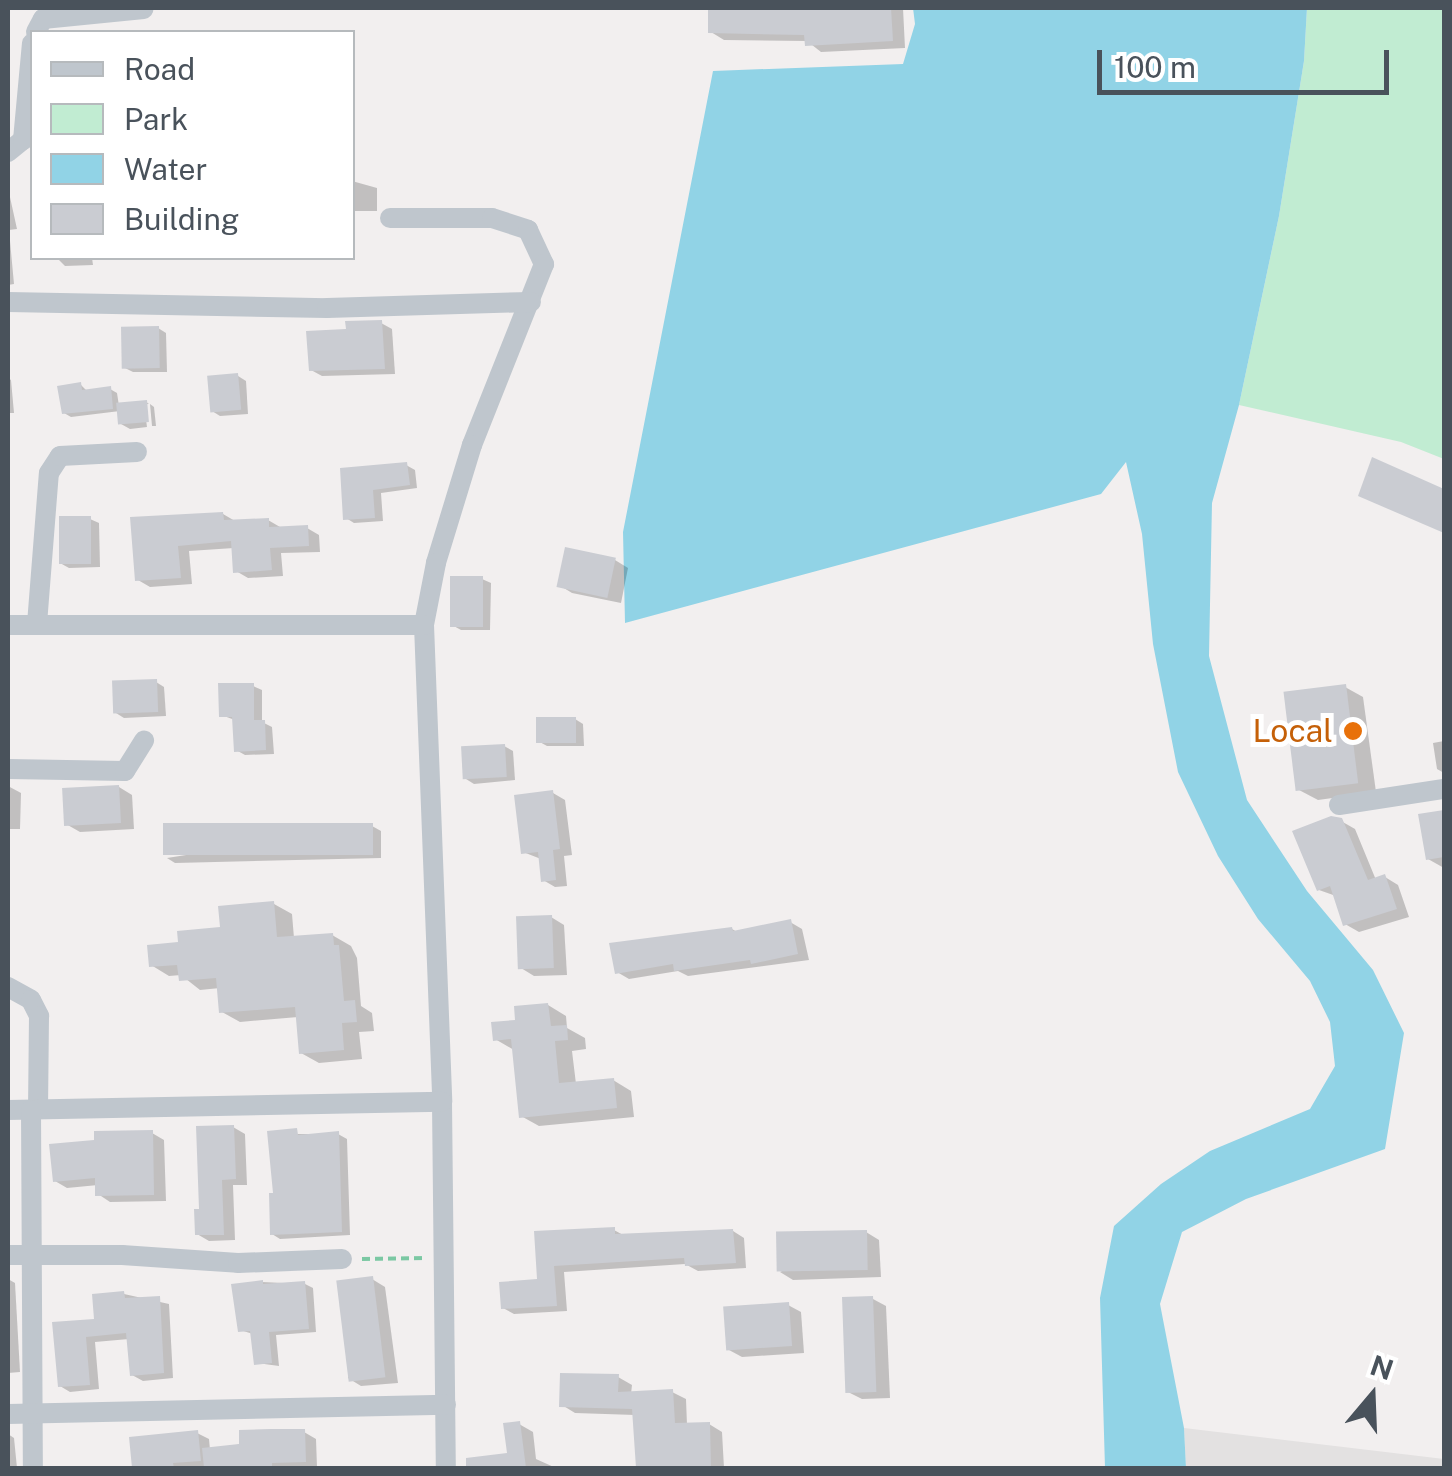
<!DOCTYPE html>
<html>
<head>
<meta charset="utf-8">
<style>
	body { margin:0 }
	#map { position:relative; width:1452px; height:1476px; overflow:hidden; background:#f2efef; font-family:"Public Sans",sans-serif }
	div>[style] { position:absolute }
	.education>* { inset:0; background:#e3e1e1 }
	.green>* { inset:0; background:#c1ecd2 }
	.water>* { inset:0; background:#91d3e6 }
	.shadow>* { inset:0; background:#0003 }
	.building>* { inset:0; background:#caccd2; transform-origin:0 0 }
	.path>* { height:4px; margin-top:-2px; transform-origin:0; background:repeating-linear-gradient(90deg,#7bc8a3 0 8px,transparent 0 13px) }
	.minor>* { height:20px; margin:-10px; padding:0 10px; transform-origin:10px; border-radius:10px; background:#bfc6cd }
	.dots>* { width:28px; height:28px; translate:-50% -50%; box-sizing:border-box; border:5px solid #fff; border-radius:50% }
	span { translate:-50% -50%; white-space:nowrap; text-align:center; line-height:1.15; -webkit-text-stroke:10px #fff; paint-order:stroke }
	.food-label { font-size:32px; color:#c56008 }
	.right { translate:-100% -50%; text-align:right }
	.frame { position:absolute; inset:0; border:10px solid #49525b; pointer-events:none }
	.legend { position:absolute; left:30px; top:30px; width:325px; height:230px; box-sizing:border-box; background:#fff; border:2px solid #b6babd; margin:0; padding:12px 18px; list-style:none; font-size:30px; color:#49525b }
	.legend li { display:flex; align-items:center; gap:20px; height:50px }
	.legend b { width:50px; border:2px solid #b6babd }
	.north { position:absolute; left:1322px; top:1346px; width:100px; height:100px; -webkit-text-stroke:8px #fff; paint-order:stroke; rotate:19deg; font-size:28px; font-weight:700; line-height:40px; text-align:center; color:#49525b }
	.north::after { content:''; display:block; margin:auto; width:35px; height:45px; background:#49525b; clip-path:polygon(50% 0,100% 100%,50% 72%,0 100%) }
	.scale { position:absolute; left:1097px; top:50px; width:292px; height:45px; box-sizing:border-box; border:5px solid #49525b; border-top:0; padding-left:12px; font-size:30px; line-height:35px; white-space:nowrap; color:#49525b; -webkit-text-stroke:8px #fff; paint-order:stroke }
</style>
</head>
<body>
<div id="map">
	<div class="education">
		<div style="clip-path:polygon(1184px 1428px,1444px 1459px,1444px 1468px,1186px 1468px)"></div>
	</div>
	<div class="green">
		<div style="clip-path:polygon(1307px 8px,1444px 8px,1444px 459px,1401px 442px,1239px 405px,1279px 216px,1304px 61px)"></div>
	</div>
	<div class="water">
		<div style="clip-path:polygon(913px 8px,1307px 8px,1304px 61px,1279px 216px,1239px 405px,1212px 503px,1209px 656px,1247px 800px,1307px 891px,1373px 970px,1404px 1033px,1385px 1149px,1246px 1199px,1182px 1232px,1160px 1304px,1184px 1428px,1186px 1468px,1105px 1468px,1100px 1298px,1114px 1226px,1161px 1184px,1210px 1151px,1310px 1109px,1335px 1066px,1330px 1022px,1310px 981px,1258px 919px,1218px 856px,1178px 772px,1153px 644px,1142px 534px,1126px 462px,1101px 494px,625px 623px,623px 532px,713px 71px,903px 64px,915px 24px)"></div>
	</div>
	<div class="shadow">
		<div style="clip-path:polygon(711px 8px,903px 8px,905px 48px,821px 52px,807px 41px,724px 40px,711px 32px)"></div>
		<div style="clip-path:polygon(352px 181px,377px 188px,377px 211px,352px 211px)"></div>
		<div style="clip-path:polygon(8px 188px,17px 229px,9px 230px,14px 284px,8px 285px)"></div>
		<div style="clip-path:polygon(57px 258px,92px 258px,93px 265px,65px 266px)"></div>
		<div style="clip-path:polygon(281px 258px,315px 258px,315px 260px,286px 260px)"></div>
		<div style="clip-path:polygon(381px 323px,392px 329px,395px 374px,322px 376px,311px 370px,348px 331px)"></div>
		<div style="clip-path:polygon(158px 328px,166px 333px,167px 372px,133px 372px,125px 368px)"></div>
		<div style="clip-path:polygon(238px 376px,246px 381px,248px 414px,220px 416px,212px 411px)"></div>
		<div style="clip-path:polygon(8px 378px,11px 380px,14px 413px,8px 413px)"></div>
		<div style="clip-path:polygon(81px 385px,88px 392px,110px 389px,117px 393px,119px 406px,146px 402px,149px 404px,144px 404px,147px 427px,130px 429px,121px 424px,120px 411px,71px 417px,64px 413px)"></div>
		<div style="clip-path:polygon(150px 404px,154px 407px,156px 426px,152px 426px)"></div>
		<div style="clip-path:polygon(406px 465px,415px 470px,417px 488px,381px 493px,383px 521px,354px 523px,346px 518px,342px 471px)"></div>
		<div style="clip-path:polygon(223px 514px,235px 521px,268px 520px,280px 527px,307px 528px,319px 535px,320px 552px,281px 553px,283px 576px,248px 578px,236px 571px,234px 548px,189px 551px,192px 584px,150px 587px,138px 580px,133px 519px)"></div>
		<div style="clip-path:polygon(90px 519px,99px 523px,100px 567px,69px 568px,60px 563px)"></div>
		<div style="clip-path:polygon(615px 560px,628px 568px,621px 603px,572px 593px,559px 585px)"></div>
		<div style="clip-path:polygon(482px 579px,491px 583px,490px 630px,461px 630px,452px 625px)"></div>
		<div style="clip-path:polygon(156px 682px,164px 687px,166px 716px,124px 718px,116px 713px)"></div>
		<div style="clip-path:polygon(253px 686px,262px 690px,262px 722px,272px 727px,274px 754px,245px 755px,236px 750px,235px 720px,221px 715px)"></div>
		<div style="clip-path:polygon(1345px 687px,1363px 697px,1376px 792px,1318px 800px,1299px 790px)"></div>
		<div style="clip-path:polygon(575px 719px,583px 724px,584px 746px,547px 746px,538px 741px)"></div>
		<div style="clip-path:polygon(1444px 741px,1444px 773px,1437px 769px,1433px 743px)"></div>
		<div style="clip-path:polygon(504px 746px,513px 751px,515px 780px,474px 784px,466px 779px)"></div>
		<div style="clip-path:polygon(8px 786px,21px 793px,20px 829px,8px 829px)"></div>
		<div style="clip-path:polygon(119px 787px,132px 795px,134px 829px,80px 832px,66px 824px)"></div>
		<div style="clip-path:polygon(553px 793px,565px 800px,572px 855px,564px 856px,567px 886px,555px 887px,543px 880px,541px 859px,523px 852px)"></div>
		<div style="clip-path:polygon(1444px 812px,1444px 868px,1428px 859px,1421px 816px)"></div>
		<div style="clip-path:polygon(1341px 821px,1355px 829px,1376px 880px,1385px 877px,1398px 885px,1409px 917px,1359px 932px,1345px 924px,1336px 896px,1319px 890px)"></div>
		<div style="clip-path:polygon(372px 826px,381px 831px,381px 858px,175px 863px,167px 858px)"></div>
		<div style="clip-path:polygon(274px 904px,292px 914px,294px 938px,332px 935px,351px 946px,357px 958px,361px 1006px,372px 1013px,374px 1031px,359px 1032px,362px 1059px,319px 1063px,301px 1053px,298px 1017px,240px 1022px,222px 1012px,220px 988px,200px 990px,181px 975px,169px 976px,151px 965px,181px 945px)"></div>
		<div style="clip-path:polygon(551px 917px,564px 925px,567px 975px,534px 976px,521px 968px)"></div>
		<div style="clip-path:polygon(790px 922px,802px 929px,809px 960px,688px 976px,678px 971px,629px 979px,617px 972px,732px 929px,737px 932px)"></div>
		<div style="clip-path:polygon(548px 1005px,566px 1016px,567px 1028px,585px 1038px,586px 1049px,572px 1051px,576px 1084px,613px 1080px,631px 1091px,634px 1117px,539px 1126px,521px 1116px,514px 1050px,495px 1039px)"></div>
		<div style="clip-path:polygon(233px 1127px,245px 1134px,247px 1185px,233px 1185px,235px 1240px,209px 1241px,197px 1234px,202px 1211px)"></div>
		<div style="clip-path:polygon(152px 1133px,164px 1140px,166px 1201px,110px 1202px,98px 1194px,98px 1185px,67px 1188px,55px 1181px)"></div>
		<div style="clip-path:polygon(270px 1134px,338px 1134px,347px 1139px,350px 1235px,280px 1239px,272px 1234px,276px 1195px)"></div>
		<div style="clip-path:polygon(614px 1230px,625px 1236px,733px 1231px,744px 1238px,746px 1268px,698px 1271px,685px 1264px,564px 1272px,567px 1311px,514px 1314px,503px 1308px,540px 1281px,537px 1233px)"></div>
		<div style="clip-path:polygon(866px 1232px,879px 1240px,881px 1277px,793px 1280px,780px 1272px)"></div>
		<div style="clip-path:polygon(8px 1279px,15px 1283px,20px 1372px,8px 1373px)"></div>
		<div style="clip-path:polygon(372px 1279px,385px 1287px,398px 1383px,361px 1386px,348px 1378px)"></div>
		<div style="clip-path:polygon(262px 1282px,305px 1284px,313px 1288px,316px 1332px,276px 1335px,279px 1366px,257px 1363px,253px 1334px,240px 1330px)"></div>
		<div style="clip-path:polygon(124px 1294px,169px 1304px,173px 1378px,143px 1381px,132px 1375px,129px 1339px,95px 1342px,99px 1389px,70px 1392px,60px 1386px,55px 1325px,97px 1321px)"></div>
		<div style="clip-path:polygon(873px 1299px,886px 1306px,890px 1398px,862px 1399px,848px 1392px)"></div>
		<div style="clip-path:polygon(788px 1305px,801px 1312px,804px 1353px,742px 1357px,729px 1350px)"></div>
		<div style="clip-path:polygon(618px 1377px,632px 1385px,631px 1394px,672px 1392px,686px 1399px,687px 1425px,709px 1424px,722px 1432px,724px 1468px,638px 1468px,635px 1415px,575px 1413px,562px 1405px)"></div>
		<div style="clip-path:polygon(519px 1424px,533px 1432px,536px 1459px,556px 1468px,493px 1468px,492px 1458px,510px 1456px)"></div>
		<div style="clip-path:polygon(304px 1432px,316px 1439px,317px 1467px,135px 1468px,132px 1439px,197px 1433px,209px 1439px,210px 1450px)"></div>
		<div style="clip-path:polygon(8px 1434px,14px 1438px,17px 1468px,8px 1468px)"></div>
	</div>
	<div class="building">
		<div style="clip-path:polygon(708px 8px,891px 8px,893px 41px,805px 46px,804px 35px,708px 33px)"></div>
		<div style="clip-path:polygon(382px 320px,385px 369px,309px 371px,306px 331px,346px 329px,345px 321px)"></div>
		<div style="left:159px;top:326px;width:42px;height:38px;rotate:89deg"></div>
		<div style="left:238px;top:373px;width:37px;height:31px;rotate:85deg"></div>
		<div style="clip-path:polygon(81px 382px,82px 390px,111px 386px,113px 409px,62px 414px,57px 386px)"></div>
		<div style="left:147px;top:400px;width:22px;height:31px;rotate:85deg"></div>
		<div style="clip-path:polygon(1372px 457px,1444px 489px,1444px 533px,1358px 496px)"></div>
		<div style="clip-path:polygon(407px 462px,410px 485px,373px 490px,375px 518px,343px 520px,340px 468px)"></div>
		<div style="clip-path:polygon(223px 512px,224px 520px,269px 518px,269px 527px,308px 525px,309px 546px,270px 548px,272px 570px,233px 573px,231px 541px,178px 546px,181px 578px,135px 581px,130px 517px)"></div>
		<div style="left:59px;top:516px;width:32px;height:48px"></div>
		<div style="left:565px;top:547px;width:52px;height:41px;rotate:12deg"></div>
		<div style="left:450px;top:576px;width:33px;height:51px"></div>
		<div style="left:157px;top:679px;width:33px;height:45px;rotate:88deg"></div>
		<div style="clip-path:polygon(218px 683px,254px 683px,254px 720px,265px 720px,266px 750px,234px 752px,232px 717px,219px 717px)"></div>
		<div style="left:1346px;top:684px;width:100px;height:63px;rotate:83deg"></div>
		<div style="left:536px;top:717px;width:40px;height:26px"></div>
		<div style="left:505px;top:744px;width:33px;height:44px;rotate:87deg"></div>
		<div style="left:119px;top:785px;width:38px;height:57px;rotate:87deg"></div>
		<div style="clip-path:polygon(553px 790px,560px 849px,553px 850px,556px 880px,541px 882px,538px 852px,521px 854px,514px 795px)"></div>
		<div style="clip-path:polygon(1444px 810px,1444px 857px,1426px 860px,1418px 814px)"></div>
		<div style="clip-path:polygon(1331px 816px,1342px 818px,1368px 880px,1385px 874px,1397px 909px,1343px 926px,1330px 886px,1317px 891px,1292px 831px)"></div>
		<div style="left:373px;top:823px;width:32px;height:210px;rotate:90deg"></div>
		<div style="clip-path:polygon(274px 901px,277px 937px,333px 933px,334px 945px,339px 945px,344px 1001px,355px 1000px,357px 1022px,342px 1023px,344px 1050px,299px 1054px,295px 1007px,219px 1013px,216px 978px,179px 981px,177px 965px,149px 967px,147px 945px,178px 942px,177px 931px,220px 927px,218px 906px)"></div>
		<div style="left:552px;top:915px;width:53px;height:36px;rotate:88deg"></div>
		<div style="clip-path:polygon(791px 919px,798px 954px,751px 964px,750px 960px,674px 971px,673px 964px,615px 974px,609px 943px,732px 927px,733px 931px)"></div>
		<div style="clip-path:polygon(548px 1003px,551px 1026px,567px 1025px,568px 1040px,555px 1041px,559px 1083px,614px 1078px,617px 1108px,519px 1118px,511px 1039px,493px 1041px,491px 1022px,515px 1020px,514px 1006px)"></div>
		<div style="clip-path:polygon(234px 1125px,236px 1179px,222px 1180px,224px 1235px,195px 1235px,194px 1209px,199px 1209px,196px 1126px)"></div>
		<div style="clip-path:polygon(297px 1128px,298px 1135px,339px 1131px,342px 1232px,270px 1235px,269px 1193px,273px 1193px,267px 1131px)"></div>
		<div style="clip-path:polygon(153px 1130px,154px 1195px,95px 1196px,95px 1178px,53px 1182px,49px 1144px,94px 1140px,94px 1131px)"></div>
		<div style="clip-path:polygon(615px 1227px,615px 1234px,733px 1229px,736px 1263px,685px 1266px,684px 1258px,554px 1266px,557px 1306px,501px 1309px,499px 1282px,537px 1279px,534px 1231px)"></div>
		<div style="left:867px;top:1230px;width:40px;height:91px;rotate:89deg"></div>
		<div style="left:373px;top:1276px;width:102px;height:37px;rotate:83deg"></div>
		<div style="clip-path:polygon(263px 1280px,263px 1284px,305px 1281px,309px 1329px,269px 1332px,272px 1363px,254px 1365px,250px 1331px,238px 1332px,231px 1284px)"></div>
		<div style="clip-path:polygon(124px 1291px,125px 1298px,160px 1296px,164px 1373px,130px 1376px,126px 1333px,86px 1337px,90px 1385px,58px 1387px,52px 1322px,94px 1319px,92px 1294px)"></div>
		<div style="left:873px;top:1296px;width:96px;height:31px;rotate:88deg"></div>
		<div style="left:789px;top:1302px;width:44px;height:66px;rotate:86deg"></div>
		<div style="clip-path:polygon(560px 1373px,619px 1374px,618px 1392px,673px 1389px,675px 1423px,710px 1422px,711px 1468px,636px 1468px,632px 1409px,559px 1407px)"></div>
		<div style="clip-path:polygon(520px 1421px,526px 1468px,466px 1468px,466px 1458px,507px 1453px,503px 1423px)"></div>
		<div style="clip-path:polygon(271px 1429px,305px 1429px,306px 1462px,272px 1463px,272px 1468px,204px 1468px,202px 1448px,239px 1444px,239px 1430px)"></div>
		<div style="clip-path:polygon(198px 1430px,201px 1461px,173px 1463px,174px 1468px,132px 1468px,129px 1437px)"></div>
	</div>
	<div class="path">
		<div style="left:362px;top:1259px;width:65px;rotate:-0.9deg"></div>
	</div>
	<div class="minor">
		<div style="left:36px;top:32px;width:15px;rotate:-62deg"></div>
		<div style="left:43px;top:19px;width:101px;rotate:-5.7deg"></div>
		<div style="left:8px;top:152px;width:19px;rotate:-39deg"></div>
		<div style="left:23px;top:140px;width:97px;rotate:-84.7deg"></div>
		<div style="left:390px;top:218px;width:102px"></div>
		<div style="left:492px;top:218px;width:38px;rotate:18deg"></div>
		<div style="left:528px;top:230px;width:38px;rotate:65deg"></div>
		<div style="left:544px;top:264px;width:195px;rotate:111.7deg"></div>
		<div style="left:472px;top:445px;width:123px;rotate:107deg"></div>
		<div style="left:436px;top:563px;width:63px;rotate:101deg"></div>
		<div style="left:424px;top:625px;width:477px;rotate:87.8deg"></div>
		<div style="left:442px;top:1102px;width:366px;rotate:89.4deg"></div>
		<div style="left:8px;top:302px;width:319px;rotate:1.1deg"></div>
		<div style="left:327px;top:308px;width:204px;rotate:-1.7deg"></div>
		<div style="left:37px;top:624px;width:151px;rotate:-85.5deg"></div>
		<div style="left:49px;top:473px;width:20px;rotate:-57deg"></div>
		<div style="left:60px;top:456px;width:77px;rotate:-3deg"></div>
		<div style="left:8px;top:625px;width:416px"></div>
		<div style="left:8px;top:769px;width:117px;rotate:1deg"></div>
		<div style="left:125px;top:771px;width:36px;rotate:-58deg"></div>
		<div style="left:1339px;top:805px;width:106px;rotate:-8.7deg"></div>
		<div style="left:8px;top:987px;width:26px;rotate:29deg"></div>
		<div style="left:31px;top:1000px;width:18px;rotate:63deg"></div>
		<div style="left:39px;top:1016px;width:93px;rotate:90.6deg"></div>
		<div style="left:8px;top:1110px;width:434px;rotate:-1.1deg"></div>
		<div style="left:31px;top:1110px;width:358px;rotate:89.7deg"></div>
		<div style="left:8px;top:1255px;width:114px"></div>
		<div style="left:122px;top:1255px;width:116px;rotate:3.9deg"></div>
		<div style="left:238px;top:1263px;width:104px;rotate:-2.2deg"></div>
		<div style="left:8px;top:1414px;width:438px;rotate:-1.2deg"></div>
	</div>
	<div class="dots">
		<div style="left:1353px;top:731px;background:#e8710a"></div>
	</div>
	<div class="food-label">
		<span class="right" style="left:1333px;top:731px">Local</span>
	</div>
	<div class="frame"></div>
	<ul class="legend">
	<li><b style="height:12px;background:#bfc6cd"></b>Road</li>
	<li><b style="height:28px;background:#c1ecd2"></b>Park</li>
	<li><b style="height:28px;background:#91d3e6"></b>Water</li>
	<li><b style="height:28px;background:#caccd2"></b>Building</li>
	</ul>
	<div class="north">N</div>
	<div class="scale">100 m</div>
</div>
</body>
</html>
